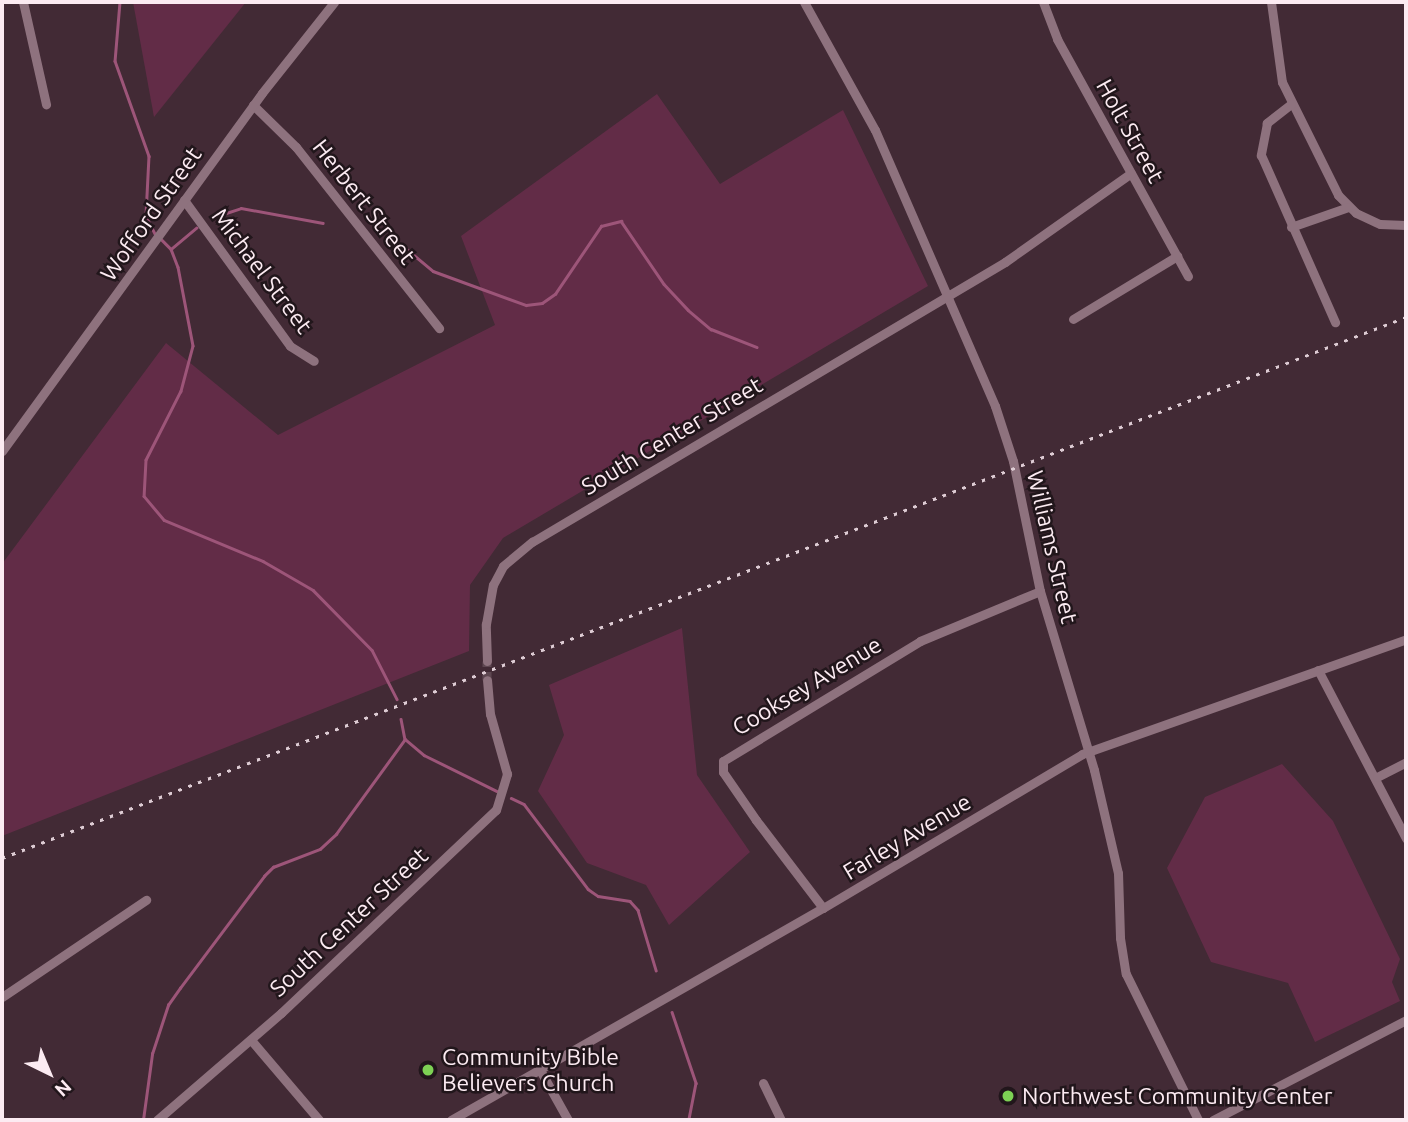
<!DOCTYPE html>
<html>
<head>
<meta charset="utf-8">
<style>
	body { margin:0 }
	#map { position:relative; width:1408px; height:1122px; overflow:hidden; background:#422a35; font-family:Ubuntu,sans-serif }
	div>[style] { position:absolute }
	.green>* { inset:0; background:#622c47 }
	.stream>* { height:2.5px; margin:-1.25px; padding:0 1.25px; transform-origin:1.25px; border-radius:1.25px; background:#9d5579 }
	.minor-tunnel>* { height:9px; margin-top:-4.5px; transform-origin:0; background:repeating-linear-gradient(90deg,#5e4751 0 9px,transparent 0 13.5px) }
	.minor>* { height:9px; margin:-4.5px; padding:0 4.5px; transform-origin:4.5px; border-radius:4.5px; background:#8e727e }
	.rail>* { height:2.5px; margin-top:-1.25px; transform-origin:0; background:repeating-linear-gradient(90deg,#deccd4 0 3.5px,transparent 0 10.5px) }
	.dots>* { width:19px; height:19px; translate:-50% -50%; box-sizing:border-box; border:4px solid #21161b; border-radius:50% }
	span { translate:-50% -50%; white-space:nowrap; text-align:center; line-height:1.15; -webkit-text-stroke:5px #21161b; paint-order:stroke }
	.street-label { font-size:23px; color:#fcebf2 }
	.poi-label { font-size:23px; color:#fcebf2 }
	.left { translate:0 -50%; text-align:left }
	.frame { position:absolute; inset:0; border:4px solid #fcebf2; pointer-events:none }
	.north { position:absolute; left:14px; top:1038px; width:70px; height:70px; -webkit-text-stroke:5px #21161b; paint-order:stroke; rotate:137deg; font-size:19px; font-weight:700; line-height:28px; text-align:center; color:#fcebf2 }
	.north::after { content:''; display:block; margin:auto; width:24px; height:32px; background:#fcebf2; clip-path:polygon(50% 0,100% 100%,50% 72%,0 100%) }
</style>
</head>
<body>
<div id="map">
	<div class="green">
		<div style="clip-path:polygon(133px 2px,246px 2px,154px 117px)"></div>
		<div style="clip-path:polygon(657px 94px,720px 184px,843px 110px,928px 286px,503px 538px,470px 585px,469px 651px,2px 836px,2px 564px,166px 343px,278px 435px,495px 325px,461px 236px)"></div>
		<div style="clip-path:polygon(682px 628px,697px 775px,750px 852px,669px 925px,646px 885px,587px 863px,538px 791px,564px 735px,549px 685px)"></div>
		<div style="clip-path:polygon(1282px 764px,1333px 821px,1400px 959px,1392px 982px,1400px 1001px,1315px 1042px,1288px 983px,1211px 962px,1167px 868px,1205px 797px)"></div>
	</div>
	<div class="stream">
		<div style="left:120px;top:2px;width:59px;rotate:94.8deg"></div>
		<div style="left:115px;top:61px;width:101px;rotate:70.3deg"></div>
		<div style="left:149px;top:156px;width:60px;rotate:92.9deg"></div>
		<div style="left:146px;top:216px;width:20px;rotate:63deg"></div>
		<div style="left:214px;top:217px;width:28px;rotate:-18deg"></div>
		<div style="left:241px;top:208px;width:83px;rotate:10.4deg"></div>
		<div style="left:160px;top:238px;width:16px;rotate:45deg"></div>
		<div style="left:171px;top:249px;width:19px;rotate:69deg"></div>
		<div style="left:178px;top:267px;width:80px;rotate:79.2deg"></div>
		<div style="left:193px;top:346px;width:47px;rotate:104.9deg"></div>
		<div style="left:181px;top:391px;width:77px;rotate:116.9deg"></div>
		<div style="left:146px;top:460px;width:36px;rotate:93deg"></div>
		<div style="left:144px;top:496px;width:31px;rotate:50deg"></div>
		<div style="left:164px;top:520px;width:107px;rotate:22.5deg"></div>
		<div style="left:263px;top:561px;width:58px;rotate:30.1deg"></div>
		<div style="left:313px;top:590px;width:84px;rotate:45.5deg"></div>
		<div style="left:372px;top:650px;width:55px;rotate:63deg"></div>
		<div style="left:388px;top:240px;width:15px;rotate:20deg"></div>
		<div style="left:402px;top:245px;width:40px;rotate:40deg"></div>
		<div style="left:433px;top:271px;width:99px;rotate:20.1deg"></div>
		<div style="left:526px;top:305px;width:16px;rotate:-7deg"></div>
		<div style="left:542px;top:303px;width:16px;rotate:-35deg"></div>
		<div style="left:555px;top:294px;width:82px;rotate:-55.9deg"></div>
		<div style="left:601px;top:226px;width:21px;rotate:-14deg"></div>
		<div style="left:621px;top:221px;width:76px;rotate:55.7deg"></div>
		<div style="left:664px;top:284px;width:35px;rotate:47deg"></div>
		<div style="left:688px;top:310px;width:30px;rotate:40deg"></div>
		<div style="left:711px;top:329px;width:49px;rotate:21.4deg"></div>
		<div style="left:171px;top:249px;width:33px;rotate:-40deg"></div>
		<div style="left:401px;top:719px;width:20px;rotate:79deg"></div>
		<div style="left:405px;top:739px;width:25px;rotate:40deg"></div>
		<div style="left:424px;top:755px;width:81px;rotate:26.3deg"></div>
		<div style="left:511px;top:798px;width:14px;rotate:25deg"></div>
		<div style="left:524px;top:804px;width:106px;rotate:53deg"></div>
		<div style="left:588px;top:889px;width:12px;rotate:35deg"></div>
		<div style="left:598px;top:896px;width:32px;rotate:9deg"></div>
		<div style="left:630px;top:901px;width:12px;rotate:48deg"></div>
		<div style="left:638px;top:910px;width:63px;rotate:73.3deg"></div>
		<div style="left:672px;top:1012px;width:75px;rotate:71.3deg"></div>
		<div style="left:696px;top:1083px;width:38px;rotate:101deg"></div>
		<div style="left:143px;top:1120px;width:67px;rotate:-82.2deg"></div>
		<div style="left:152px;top:1054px;width:52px;rotate:-71.9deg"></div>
		<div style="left:168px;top:1005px;width:21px;rotate:-55deg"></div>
		<div style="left:180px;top:988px;width:140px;rotate:-53.1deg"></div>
		<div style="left:264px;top:876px;width:13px;rotate:-45deg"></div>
		<div style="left:273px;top:867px;width:50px;rotate:-21deg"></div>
		<div style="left:320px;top:849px;width:22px;rotate:-43deg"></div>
		<div style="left:336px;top:834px;width:117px;rotate:-54deg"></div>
	</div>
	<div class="minor-tunnel">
		<div style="left:487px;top:680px;width:19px;rotate:-90deg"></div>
	</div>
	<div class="minor">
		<div style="left:23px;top:2px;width:105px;rotate:77.3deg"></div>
		<div style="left:804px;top:2px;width:146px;rotate:61deg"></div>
		<div style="left:875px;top:130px;width:301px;rotate:66.5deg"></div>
		<div style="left:995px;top:406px;width:58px;rotate:71.9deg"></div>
		<div style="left:1013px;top:461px;width:133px;rotate:78.3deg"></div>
		<div style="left:1040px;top:591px;width:187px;rotate:73.2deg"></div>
		<div style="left:1094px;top:770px;width:106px;rotate:76.9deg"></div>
		<div style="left:1118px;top:873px;width:65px;rotate:88.2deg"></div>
		<div style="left:1120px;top:938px;width:36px;rotate:81deg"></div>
		<div style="left:1126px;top:974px;width:163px;rotate:63.7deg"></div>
		<div style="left:1043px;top:2px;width:40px;rotate:69deg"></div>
		<div style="left:1057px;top:39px;width:271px;rotate:61.1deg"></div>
		<div style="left:1271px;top:2px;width:81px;rotate:82.2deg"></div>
		<div style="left:1282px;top:82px;width:126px;rotate:63.6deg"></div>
		<div style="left:1338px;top:195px;width:25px;rotate:45deg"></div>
		<div style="left:1356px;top:213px;width:26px;rotate:25deg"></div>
		<div style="left:1380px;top:224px;width:26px;rotate:2deg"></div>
		<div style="left:1291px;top:104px;width:31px;rotate:142deg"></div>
		<div style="left:1267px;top:123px;width:33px;rotate:101deg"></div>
		<div style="left:1261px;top:155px;width:183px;rotate:66.1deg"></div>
		<div style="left:253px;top:105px;width:60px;rotate:44.3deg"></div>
		<div style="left:296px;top:147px;width:231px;rotate:51.7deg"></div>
		<div style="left:184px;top:200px;width:180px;rotate:54deg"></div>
		<div style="left:290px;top:346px;width:28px;rotate:32deg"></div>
		<div style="left:1291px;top:227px;width:60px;rotate:-19.3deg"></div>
		<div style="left:1073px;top:319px;width:122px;rotate:-31.2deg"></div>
		<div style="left:2px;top:451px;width:442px;rotate:-54deg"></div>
		<div style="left:262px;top:93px;width:116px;rotate:-51.6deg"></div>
		<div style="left:487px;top:661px;width:37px;rotate:-92deg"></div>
		<div style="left:486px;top:624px;width:40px;rotate:-80deg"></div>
		<div style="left:493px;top:585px;width:21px;rotate:-62deg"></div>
		<div style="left:503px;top:566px;width:38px;rotate:-40deg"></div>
		<div style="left:532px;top:542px;width:550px;rotate:-30.62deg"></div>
		<div style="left:1005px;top:262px;width:154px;rotate:-35.2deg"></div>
		<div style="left:1318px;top:670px;width:190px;rotate:62.4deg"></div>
		<div style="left:1377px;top:777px;width:33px;rotate:-27deg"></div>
		<div style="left:823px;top:908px;width:111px;rotate:-127.3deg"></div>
		<div style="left:756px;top:820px;width:58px;rotate:-124.5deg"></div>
		<div style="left:723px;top:772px;width:11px;rotate:-90deg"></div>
		<div style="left:723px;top:761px;width:231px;rotate:-31.3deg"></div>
		<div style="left:920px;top:641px;width:130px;rotate:-22.6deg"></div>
		<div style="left:2px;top:997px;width:174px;rotate:-34deg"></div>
		<div style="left:251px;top:1040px;width:105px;rotate:49.6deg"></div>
		<div style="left:540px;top:1070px;width:57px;rotate:60.8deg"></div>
		<div style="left:763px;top:1083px;width:41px;rotate:64.1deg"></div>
		<div style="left:157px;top:1120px;width:164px;rotate:-40.8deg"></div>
		<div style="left:281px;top:1013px;width:296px;rotate:-43.4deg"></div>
		<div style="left:496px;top:810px;width:38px;rotate:-73deg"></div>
		<div style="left:507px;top:774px;width:62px;rotate:-105.8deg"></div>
		<div style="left:490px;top:714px;width:34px;rotate:-95deg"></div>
		<div style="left:451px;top:1120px;width:428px;rotate:-29.7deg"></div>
		<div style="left:823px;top:908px;width:301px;rotate:-30.7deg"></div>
		<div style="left:1082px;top:754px;width:344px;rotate:-19.5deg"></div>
		<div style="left:1213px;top:1120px;width:217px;rotate:-27.4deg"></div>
	</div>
	<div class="rail">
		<div style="left:2px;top:858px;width:1505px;rotate:-21.07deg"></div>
	</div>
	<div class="dots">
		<div style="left:428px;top:1070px;background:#7dd154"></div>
		<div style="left:1008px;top:1096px;background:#7dd154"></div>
	</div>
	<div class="street-label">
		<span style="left:1130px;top:131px;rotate:61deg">Holt Street</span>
		<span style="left:364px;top:202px;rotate:52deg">Herbert Street</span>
		<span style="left:151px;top:214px;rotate:-55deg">Wofford Street</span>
		<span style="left:262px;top:271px;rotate:53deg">Michael Street</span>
		<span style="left:672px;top:436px;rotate:-31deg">South Center Street</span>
		<span style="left:1052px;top:547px;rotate:77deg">Williams Street</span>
		<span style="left:807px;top:686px;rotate:-31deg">Cooksey Avenue</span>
		<span style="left:907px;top:837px;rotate:-31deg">Farley Avenue</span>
		<span style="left:349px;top:922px;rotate:-43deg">South Center Street</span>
	</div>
	<div class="poi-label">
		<span class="left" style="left:442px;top:1070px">Community Bible<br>Believers Church</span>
		<span class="left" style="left:1022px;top:1096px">Northwest Community Center</span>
	</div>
	<div class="frame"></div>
	<div class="north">N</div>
</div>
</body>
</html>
